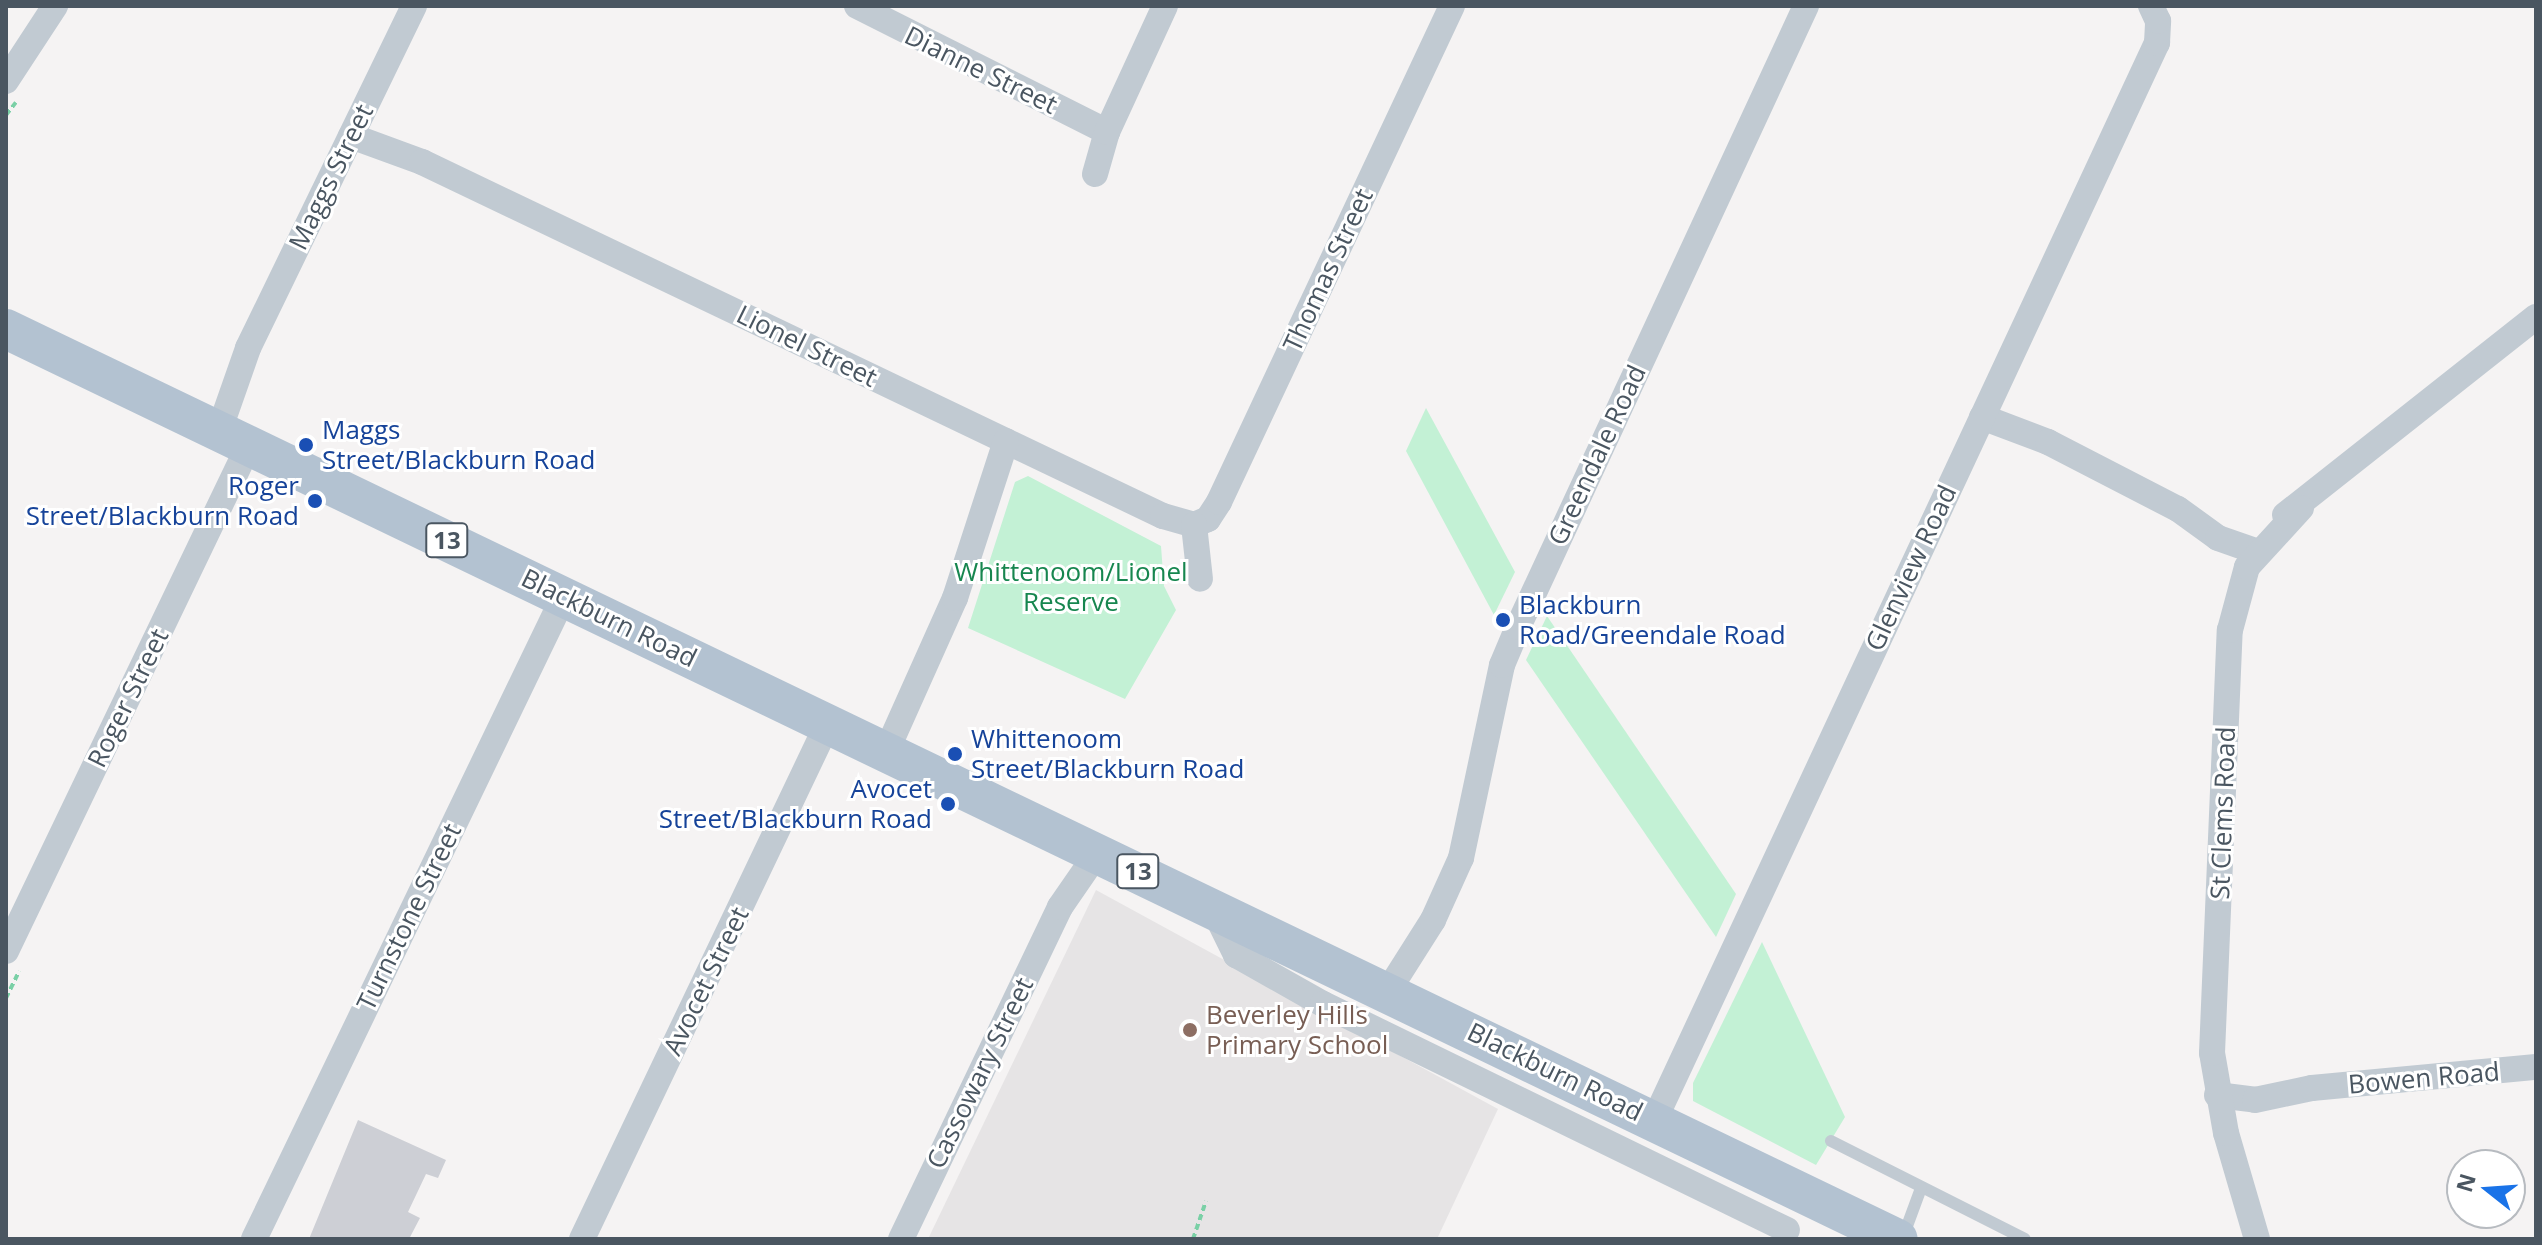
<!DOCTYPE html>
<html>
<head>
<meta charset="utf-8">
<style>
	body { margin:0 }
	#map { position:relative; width:2542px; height:1245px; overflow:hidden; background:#f5f3f3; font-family:"Open Sans",sans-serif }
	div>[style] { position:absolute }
	.education>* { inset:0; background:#e6e4e5 }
	.green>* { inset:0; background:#c3f1d5 }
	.building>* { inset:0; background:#cdcfd5 }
	.path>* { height:4px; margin-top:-2px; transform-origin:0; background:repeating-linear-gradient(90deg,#7ad0a6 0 6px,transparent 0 10px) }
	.lane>* { height:12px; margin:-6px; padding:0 6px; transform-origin:6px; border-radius:6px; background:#c1cad2 }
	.street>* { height:26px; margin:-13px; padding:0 13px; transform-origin:13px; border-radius:13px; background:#c1cad2 }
	.primary>* { height:40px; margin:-20px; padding:0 20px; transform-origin:20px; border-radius:20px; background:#b3c2d1 }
	.dots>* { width:22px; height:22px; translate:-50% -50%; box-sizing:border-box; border:4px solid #fff; border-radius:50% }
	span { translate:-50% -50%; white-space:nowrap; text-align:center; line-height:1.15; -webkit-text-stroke:6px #fff; paint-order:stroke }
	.shield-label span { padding:2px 6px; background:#fff; border:2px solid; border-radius:6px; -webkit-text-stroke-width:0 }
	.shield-label { font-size:24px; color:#4a5661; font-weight:700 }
	.street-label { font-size:26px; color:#4a5661 }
	.transit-label { font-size:26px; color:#164399 }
	.left { translate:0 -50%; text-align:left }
	.right { translate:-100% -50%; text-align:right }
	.park-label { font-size:26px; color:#17864f }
	.education-label { font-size:26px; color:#785e54 }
	.frame { position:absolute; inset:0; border:8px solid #4a5661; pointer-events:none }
	.north { position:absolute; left:2446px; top:1149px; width:80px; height:80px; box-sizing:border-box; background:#fff; border:2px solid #b7bbc0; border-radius:50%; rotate:287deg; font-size:22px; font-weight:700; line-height:32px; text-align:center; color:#4a5661 }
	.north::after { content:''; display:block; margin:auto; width:28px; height:36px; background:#1a73e8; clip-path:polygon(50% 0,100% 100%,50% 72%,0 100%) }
</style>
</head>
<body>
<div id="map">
	<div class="education">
		<div style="clip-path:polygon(1096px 890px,1498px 1109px,1437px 1239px,928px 1239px)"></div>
	</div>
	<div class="green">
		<div style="clip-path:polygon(1426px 408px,1515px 572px,1494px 615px,1406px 451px)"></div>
		<div style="clip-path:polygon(1028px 476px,1161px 546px,1164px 586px,1176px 610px,1125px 699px,968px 628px,1015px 482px)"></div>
		<div style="clip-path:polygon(1547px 616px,1736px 894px,1716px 937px,1526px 660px)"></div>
		<div style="clip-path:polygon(1762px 942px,1845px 1117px,1816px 1165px,1693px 1101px,1693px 1083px)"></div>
	</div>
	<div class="building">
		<div style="clip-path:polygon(358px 1120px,446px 1160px,438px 1178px,426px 1174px,408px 1212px,420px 1218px,409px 1239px,309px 1239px)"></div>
	</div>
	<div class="path">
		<div style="left:6px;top:115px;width:16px;rotate:-52deg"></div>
		<div style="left:6px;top:998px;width:30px;rotate:-64deg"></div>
		<div style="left:1193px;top:1239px;width:40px;rotate:-71.1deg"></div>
	</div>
	<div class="lane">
		<div style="left:1831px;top:1141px;width:217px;rotate:26.8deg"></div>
		<div style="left:1903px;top:1237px;width:52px;rotate:-69.8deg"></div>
	</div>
	<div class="street">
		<div style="left:857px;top:6px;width:280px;rotate:26.7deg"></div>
		<div style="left:6px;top:81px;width:90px;rotate:-56.8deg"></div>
		<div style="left:351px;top:136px;width:76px;rotate:20.1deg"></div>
		<div style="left:422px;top:162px;width:821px;rotate:25.54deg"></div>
		<div style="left:1163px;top:516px;width:32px;rotate:16deg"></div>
		<div style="left:1194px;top:525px;width:15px;rotate:-23deg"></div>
		<div style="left:1208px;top:519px;width:20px;rotate:-57deg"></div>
		<div style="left:1219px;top:502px;width:548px;rotate:-64.84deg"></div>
		<div style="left:1095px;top:174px;width:44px;rotate:-74.1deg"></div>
		<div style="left:1107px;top:132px;width:139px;rotate:-65.3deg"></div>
		<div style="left:1982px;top:417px;width:71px;rotate:20.7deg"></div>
		<div style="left:2048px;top:442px;width:146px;rotate:27.3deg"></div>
		<div style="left:2178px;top:509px;width:49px;rotate:35.9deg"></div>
		<div style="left:2218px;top:538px;width:42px;rotate:19.3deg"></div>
		<div style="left:219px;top:431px;width:88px;rotate:-70.7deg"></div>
		<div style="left:248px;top:348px;width:380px;rotate:-64.1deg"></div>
		<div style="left:2285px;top:515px;width:320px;rotate:-38.3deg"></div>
		<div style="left:1194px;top:525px;width:54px;rotate:83.7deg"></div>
		<div style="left:887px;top:750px;width:167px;rotate:-65.9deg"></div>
		<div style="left:955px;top:598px;width:165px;rotate:-72deg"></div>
		<div style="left:1212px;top:906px;width:55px;rotate:63.9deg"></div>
		<div style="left:1236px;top:955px;width:100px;rotate:29.4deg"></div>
		<div style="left:1323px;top:1004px;width:516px;rotate:25.97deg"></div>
		<div style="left:6px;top:951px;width:561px;rotate:-64.35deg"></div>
		<div style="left:1388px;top:991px;width:84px;rotate:-57.6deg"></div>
		<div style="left:1433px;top:920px;width:68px;rotate:-65.7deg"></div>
		<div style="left:1461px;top:858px;width:197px;rotate:-78deg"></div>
		<div style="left:1502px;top:665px;width:41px;rotate:-67.2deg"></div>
		<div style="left:1518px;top:627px;width:685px;rotate:-65.12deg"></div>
		<div style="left:2217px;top:1095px;width:38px;rotate:7deg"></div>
		<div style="left:2255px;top:1100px;width:58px;rotate:-11.9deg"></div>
		<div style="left:2312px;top:1088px;width:225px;rotate:-5.4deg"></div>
		<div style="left:1654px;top:1121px;width:1190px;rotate:-64.99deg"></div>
		<div style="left:2157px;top:43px;width:22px;rotate:-87deg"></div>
		<div style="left:2158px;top:21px;width:17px;rotate:-115deg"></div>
		<div style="left:254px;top:1239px;width:714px;rotate:-64.26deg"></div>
		<div style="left:582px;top:1239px;width:572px;rotate:-64.51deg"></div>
		<div style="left:901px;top:1239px;width:368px;rotate:-64.4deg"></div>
		<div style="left:1060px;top:907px;width:67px;rotate:-55.4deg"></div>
		<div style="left:2257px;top:1239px;width:110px;rotate:-106.3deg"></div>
		<div style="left:2226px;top:1133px;width:81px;rotate:-99.9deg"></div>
		<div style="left:2212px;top:1053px;width:423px;rotate:-87.6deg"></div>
		<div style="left:2230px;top:630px;width:65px;rotate:-74.9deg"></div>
		<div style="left:2247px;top:567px;width:80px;rotate:-47.5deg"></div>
	</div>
	<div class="primary">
		<div style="left:6px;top:329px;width:2099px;rotate:25.69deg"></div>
	</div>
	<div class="dots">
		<div style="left:306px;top:445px;background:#1a4fb4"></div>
		<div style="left:315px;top:501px;background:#1a4fb4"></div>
		<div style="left:1503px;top:620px;background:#1a4fb4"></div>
		<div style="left:955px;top:754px;background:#1a4fb4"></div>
		<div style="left:948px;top:804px;background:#1a4fb4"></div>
		<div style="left:1190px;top:1030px;background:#8d6e63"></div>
	</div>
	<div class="shield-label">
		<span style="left:447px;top:540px">13</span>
		<span style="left:1138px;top:871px">13</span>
	</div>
	<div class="street-label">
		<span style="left:981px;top:70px;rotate:26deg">Dianne Street</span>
		<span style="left:331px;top:177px;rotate:-64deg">Maggs Street</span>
		<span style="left:1328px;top:270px;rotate:-65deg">Thomas Street</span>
		<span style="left:807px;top:346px;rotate:26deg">Lionel Street</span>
		<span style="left:1597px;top:455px;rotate:-65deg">Greendale Road</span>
		<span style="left:1911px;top:568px;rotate:-65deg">Glenview Road</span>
		<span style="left:609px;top:618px;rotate:26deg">Blackburn Road</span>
		<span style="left:128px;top:698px;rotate:-64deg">Roger Street</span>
		<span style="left:2223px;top:813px;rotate:-88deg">St Clems Road</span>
		<span style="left:409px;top:917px;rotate:-64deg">Turnstone Street</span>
		<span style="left:706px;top:981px;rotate:-64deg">Avocet Street</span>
		<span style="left:1555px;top:1072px;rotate:26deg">Blackburn Road</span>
		<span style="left:980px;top:1073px;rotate:-64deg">Cassowary Street</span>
		<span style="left:2424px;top:1078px;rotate:-5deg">Bowen Road</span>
	</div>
	<div class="transit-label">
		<span class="left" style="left:322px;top:445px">Maggs<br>Street/Blackburn Road</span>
		<span class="right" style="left:299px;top:501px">Roger<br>Street/Blackburn Road</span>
		<span class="left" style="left:1519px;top:620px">Blackburn<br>Road/Greendale Road</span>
		<span class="left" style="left:971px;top:754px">Whittenoom<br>Street/Blackburn Road</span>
		<span class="right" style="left:932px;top:804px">Avocet<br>Street/Blackburn Road</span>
	</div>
	<div class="park-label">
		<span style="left:1071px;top:587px">Whittenoom/Lionel<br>Reserve</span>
	</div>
	<div class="education-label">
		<span class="left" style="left:1206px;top:1030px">Beverley Hills<br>Primary School</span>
	</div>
	<div class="frame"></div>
	<div class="north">N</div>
</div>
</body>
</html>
